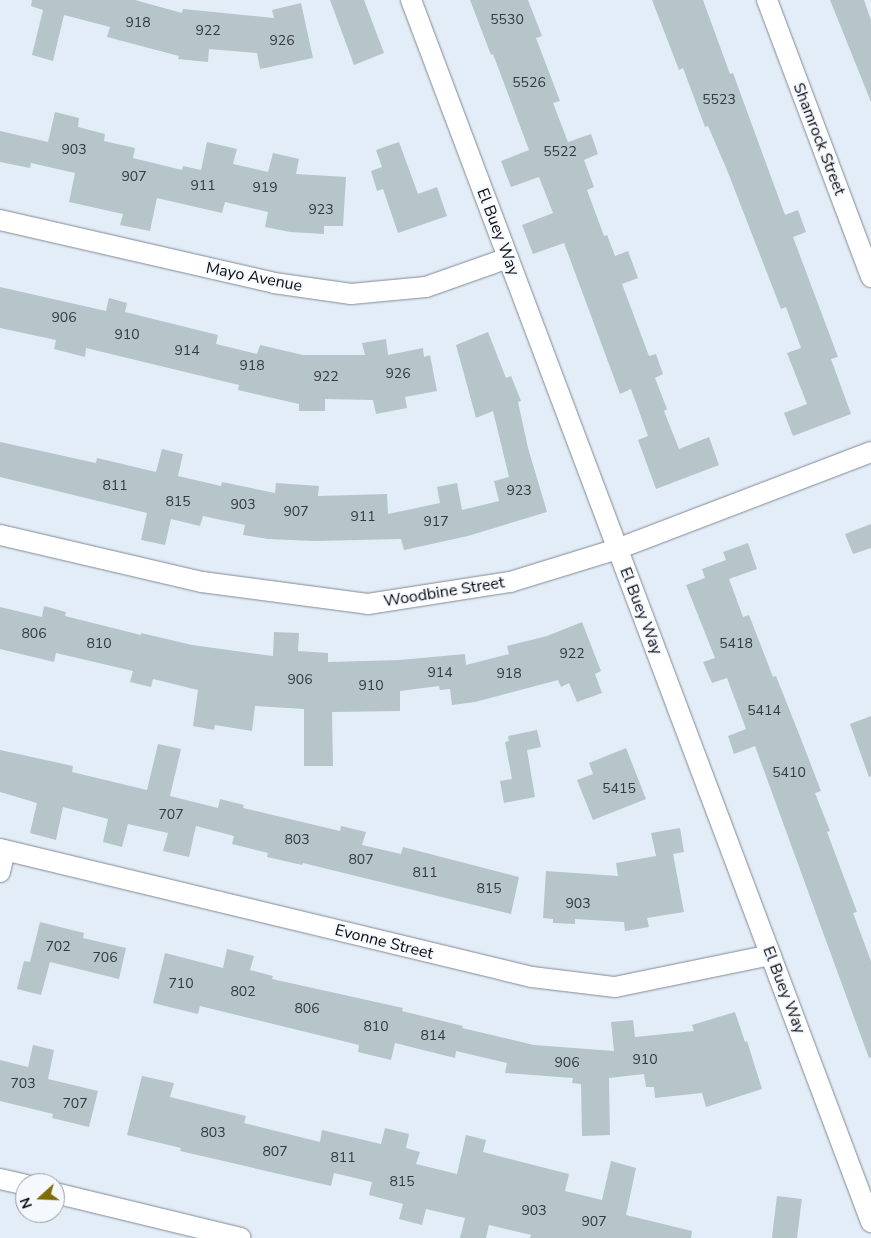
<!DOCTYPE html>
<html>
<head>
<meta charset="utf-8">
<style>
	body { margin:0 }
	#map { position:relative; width:871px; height:1238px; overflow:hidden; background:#e3edf8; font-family:"Nunito Sans",sans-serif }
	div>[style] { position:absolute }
	.building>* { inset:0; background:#b5c5ca; transform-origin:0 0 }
	.roads { filter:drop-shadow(0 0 1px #818a94) drop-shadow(0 0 1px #818a94) }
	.minor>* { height:20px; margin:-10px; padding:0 10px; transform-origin:10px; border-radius:10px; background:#fff }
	span { translate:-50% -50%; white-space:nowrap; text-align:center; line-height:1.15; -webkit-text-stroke:4px #f5f9fe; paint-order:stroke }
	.number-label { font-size:14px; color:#343a3e }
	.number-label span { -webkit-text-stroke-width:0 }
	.street-label { font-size:16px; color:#090c10 }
	.north { position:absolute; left:15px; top:1173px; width:50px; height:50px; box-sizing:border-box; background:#f5f9fe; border:1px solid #979a9f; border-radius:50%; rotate:250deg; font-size:14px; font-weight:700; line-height:20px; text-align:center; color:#090c10 }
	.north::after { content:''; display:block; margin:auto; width:18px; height:22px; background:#7f6c06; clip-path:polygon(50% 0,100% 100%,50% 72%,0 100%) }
</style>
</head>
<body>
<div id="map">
	<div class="building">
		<div style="clip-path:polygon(32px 0,135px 0,182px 13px,183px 9px,274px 18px,272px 10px,301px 3px,313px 58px,260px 69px,257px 53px,209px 49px,208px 62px,178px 59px,179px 56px,107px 37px,110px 27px,64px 15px,53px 61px,32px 55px,43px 10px,31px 6px)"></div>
		<div style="clip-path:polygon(330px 0,364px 0,384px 53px,354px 65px)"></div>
		<div style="clip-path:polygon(470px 0,528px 0,542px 36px,536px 38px,560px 101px,553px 103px,568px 142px,591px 134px,598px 154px,584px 160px,594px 187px,587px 190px,604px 236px,607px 235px,615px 256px,628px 251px,638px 278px,622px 284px,649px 356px,656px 354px,663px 374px,655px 378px,667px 409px,664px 411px,679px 449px,709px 437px,719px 465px,656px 489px,638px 440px,648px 436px,631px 389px,620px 394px,564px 243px,533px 254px,522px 225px,553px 213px,539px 177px,511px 187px,501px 161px,529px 150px,493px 54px,491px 55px)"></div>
		<div style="clip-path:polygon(652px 0,703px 0,730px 74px,733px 73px,785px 215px,798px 210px,806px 232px,793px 237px,838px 357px,831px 359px,851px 414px,793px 436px,784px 413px,807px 404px,787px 353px,801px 348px,786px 307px,781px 309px,727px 170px,708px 126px,705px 127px,683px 68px,679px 70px)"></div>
		<div style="clip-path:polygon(830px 0,864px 0,871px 20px,871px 102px)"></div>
		<div style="clip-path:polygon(55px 112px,79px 118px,78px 127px,105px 134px,104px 141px,135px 148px,133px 158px,182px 170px,183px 166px,201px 170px,207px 142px,237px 149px,233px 164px,268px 172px,273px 153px,299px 159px,296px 174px,346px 177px,343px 226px,324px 226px,324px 234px,290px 232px,265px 227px,268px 212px,225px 202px,222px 213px,157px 198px,150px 231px,120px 225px,123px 214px,69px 202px,75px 173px,31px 163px,30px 168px,0 162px,0 131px,48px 142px)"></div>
		<div style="clip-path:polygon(399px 142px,418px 194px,437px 187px,447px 216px,398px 233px,383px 189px,377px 191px,371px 171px,382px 167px,376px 150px)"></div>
		<div style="clip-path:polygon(0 287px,106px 311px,109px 298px,127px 303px,125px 312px,218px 335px,216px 344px,257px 354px,260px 345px,303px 355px,365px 355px,362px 343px,386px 339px,388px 355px,423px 348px,424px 357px,430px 355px,437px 391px,405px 397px,407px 408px,376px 414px,373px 400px,325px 399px,325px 411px,299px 411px,299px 404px,238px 390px,239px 385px,86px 348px,85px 357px,54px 349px,56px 340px,0 328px)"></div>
		<div style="clip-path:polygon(488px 332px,506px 378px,511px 376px,521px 401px,518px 402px,528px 448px,547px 512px,468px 536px,404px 550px,401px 539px,315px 541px,268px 539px,243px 535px,245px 525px,203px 516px,200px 526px,171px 519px,165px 545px,141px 540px,147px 513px,0 477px,0 442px,96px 463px,97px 458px,156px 472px,162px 449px,183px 454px,178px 476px,221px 486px,222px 482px,275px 493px,276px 483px,319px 486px,318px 496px,387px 494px,388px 514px,440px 503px,437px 487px,457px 483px,462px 510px,499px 501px,494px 481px,509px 477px,493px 411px,476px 418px,456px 345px)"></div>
		<div style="clip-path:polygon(871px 524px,871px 548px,853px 554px,845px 534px)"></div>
		<div style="clip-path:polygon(748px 543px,757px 569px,729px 579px,743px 617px,749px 615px,773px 677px,776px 676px,801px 739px,821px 791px,815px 793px,830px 831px,827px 832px,857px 912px,853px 913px,871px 961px,871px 1057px,869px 1058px,848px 1001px,755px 746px,734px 754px,728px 736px,746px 729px,727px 678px,712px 683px,703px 662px,715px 658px,686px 585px,705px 578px,702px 569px,726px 560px,723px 552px)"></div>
		<div style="clip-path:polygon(44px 606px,66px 612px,65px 616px,141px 635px,141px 633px,192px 645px,273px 656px,274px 632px,299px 633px,298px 651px,328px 653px,328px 662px,400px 660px,465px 654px,466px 665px,509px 654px,507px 646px,547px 636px,582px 622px,601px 671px,595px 674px,602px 693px,577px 702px,569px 683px,561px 687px,558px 680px,475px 702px,452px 705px,450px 689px,440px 690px,439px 686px,400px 691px,400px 711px,332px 712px,333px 766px,304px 766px,304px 709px,255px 706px,252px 731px,215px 725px,214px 730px,193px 726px,198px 690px,153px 679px,151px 687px,130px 682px,133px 671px,56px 653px,54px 662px,0 649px,0 607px,42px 617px)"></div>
		<div style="clip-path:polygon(871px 716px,871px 776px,869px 777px,850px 724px)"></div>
		<div style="clip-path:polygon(537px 730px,541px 747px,527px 750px,535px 797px,504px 803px,500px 781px,512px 779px,505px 742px,509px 741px,508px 736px)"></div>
		<div style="clip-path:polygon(158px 744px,181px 749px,170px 796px,218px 808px,220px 799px,244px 805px,243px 808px,340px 831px,341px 826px,366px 832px,362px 845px,401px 854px,403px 847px,519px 877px,511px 914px,303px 863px,302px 865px,267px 857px,268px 853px,232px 844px,234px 836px,196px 826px,189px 857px,163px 851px,168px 833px,128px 824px,122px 847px,103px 842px,108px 819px,63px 807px,56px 840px,30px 833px,37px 803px,0 792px,0 750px,73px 766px,72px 772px,147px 790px)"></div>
		<div style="clip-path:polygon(626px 748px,646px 799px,593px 820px,577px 780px,593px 774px,589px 763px)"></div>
		<div style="clip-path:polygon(680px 828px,684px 852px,673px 854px,684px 912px,647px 918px,649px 927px,625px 931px,624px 922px,575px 919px,575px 924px,553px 923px,553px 919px,543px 918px,546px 871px,618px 876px,616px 863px,656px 856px,651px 833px)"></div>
		<div style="clip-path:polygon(40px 922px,84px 933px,83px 938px,126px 948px,119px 979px,50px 962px,41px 995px,17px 989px,24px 961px,30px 962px)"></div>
		<div style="clip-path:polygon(227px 949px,254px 956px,250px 970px,273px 976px,272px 979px,403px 1008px,402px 1011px,463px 1026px,462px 1028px,534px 1045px,614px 1051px,611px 1022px,633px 1020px,635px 1037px,694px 1031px,692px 1025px,735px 1012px,745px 1042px,747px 1041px,762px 1089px,706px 1107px,702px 1093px,655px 1098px,654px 1087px,646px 1087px,644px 1074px,609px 1078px,610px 1135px,582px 1136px,581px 1084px,572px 1083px,573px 1078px,505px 1073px,507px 1063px,456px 1051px,455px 1058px,395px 1043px,391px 1060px,358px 1052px,359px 1045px,200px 1006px,198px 1014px,153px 1003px,165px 953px,223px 968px)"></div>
		<div style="clip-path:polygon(33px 1045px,54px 1050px,48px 1079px,98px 1091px,89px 1127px,52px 1118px,53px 1114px,0 1101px,0 1060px,28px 1067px)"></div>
		<div style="clip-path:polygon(142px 1076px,174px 1083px,170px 1097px,246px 1116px,244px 1123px,320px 1142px,322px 1130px,381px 1144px,385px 1128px,409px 1134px,406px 1148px,420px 1152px,416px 1164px,457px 1174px,466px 1135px,486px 1140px,483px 1152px,569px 1174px,565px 1191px,602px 1200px,611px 1161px,636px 1168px,626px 1215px,692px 1231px,691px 1238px,530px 1238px,531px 1235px,489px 1225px,486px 1238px,460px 1238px,465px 1218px,426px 1209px,422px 1225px,399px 1219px,403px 1204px,369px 1195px,372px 1182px,334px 1173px,331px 1186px,180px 1151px,181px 1148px,127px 1135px)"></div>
		<div style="left:777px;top:1196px;width:25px;height:42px;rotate:7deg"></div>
	</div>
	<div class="roads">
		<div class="minor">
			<div style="left:411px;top:0;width:1306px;rotate:69.37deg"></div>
			<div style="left:767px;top:0;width:296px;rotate:69.4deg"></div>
			<div style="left:0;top:220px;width:281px;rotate:12.9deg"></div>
			<div style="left:274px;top:283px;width:78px;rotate:8.1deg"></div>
			<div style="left:351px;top:294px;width:75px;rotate:-5.3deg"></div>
			<div style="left:426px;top:287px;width:87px;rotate:-19.5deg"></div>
			<div style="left:0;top:535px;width:207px;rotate:13.1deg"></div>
			<div style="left:202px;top:582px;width:167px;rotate:7.5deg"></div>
			<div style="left:368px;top:604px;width:144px;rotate:-8.8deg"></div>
			<div style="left:510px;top:582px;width:112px;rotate:-17.1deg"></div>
			<div style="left:617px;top:549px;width:272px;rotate:-20.9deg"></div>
			<div style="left:0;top:849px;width:547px;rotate:13.53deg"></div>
			<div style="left:532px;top:977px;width:84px;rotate:6.9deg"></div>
			<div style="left:615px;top:987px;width:159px;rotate:-11.6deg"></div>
			<div style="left:0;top:872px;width:22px;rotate:-77deg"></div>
			<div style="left:0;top:1179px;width:26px;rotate:13deg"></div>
			<div style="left:55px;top:1193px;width:191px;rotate:13.6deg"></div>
		</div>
	</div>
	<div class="number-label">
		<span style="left:507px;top:20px">5530</span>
		<span style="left:138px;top:23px">918</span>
		<span style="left:208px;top:31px">922</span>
		<span style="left:282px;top:41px">926</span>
		<span style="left:529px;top:83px">5526</span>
		<span style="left:719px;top:100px">5523</span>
		<span style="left:74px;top:150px">903</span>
		<span style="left:560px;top:152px">5522</span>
		<span style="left:134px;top:177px">907</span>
		<span style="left:203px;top:186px">911</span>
		<span style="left:265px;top:188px">919</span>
		<span style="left:321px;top:210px">923</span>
		<span style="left:64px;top:318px">906</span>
		<span style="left:127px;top:335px">910</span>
		<span style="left:187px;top:351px">914</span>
		<span style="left:252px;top:366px">918</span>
		<span style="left:398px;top:374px">926</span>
		<span style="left:326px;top:377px">922</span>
		<span style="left:115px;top:486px">811</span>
		<span style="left:519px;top:491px">923</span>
		<span style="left:178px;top:502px">815</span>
		<span style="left:243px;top:505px">903</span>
		<span style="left:296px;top:512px">907</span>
		<span style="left:363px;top:517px">911</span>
		<span style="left:436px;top:522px">917</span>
		<span style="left:34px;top:634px">806</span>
		<span style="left:99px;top:644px">810</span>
		<span style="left:736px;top:644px">5418</span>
		<span style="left:572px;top:654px">922</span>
		<span style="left:440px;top:673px">914</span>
		<span style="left:509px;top:674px">918</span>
		<span style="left:300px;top:680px">906</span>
		<span style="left:371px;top:686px">910</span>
		<span style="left:764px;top:711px">5414</span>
		<span style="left:789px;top:773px">5410</span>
		<span style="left:619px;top:789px">5415</span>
		<span style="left:171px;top:815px">707</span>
		<span style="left:297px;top:840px">803</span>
		<span style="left:361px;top:860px">807</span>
		<span style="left:425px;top:873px">811</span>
		<span style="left:489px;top:889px">815</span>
		<span style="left:578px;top:904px">903</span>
		<span style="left:58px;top:947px">702</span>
		<span style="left:105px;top:958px">706</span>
		<span style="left:181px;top:984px">710</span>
		<span style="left:243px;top:992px">802</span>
		<span style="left:307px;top:1009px">806</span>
		<span style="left:376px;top:1027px">810</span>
		<span style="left:433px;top:1036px">814</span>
		<span style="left:645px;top:1060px">910</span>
		<span style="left:567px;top:1063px">906</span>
		<span style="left:23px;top:1084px">703</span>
		<span style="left:75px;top:1104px">707</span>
		<span style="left:213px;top:1133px">803</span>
		<span style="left:275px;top:1152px">807</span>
		<span style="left:343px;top:1158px">811</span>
		<span style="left:402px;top:1182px">815</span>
		<span style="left:534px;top:1211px">903</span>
		<span style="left:594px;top:1222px">907</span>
	</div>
	<div class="street-label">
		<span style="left:819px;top:139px;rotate:69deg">Shamrock Street</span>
		<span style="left:498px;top:232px;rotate:69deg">El Buey Way</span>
		<span style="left:254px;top:277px;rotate:11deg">Mayo Avenue</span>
		<span style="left:444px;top:592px;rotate:-9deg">Woodbine Street</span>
		<span style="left:641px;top:611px;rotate:69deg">El Buey Way</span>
		<span style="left:384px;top:942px;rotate:14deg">Evonne Street</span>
		<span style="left:784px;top:990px;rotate:69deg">El Buey Way</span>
	</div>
	<div class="north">N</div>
</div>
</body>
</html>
